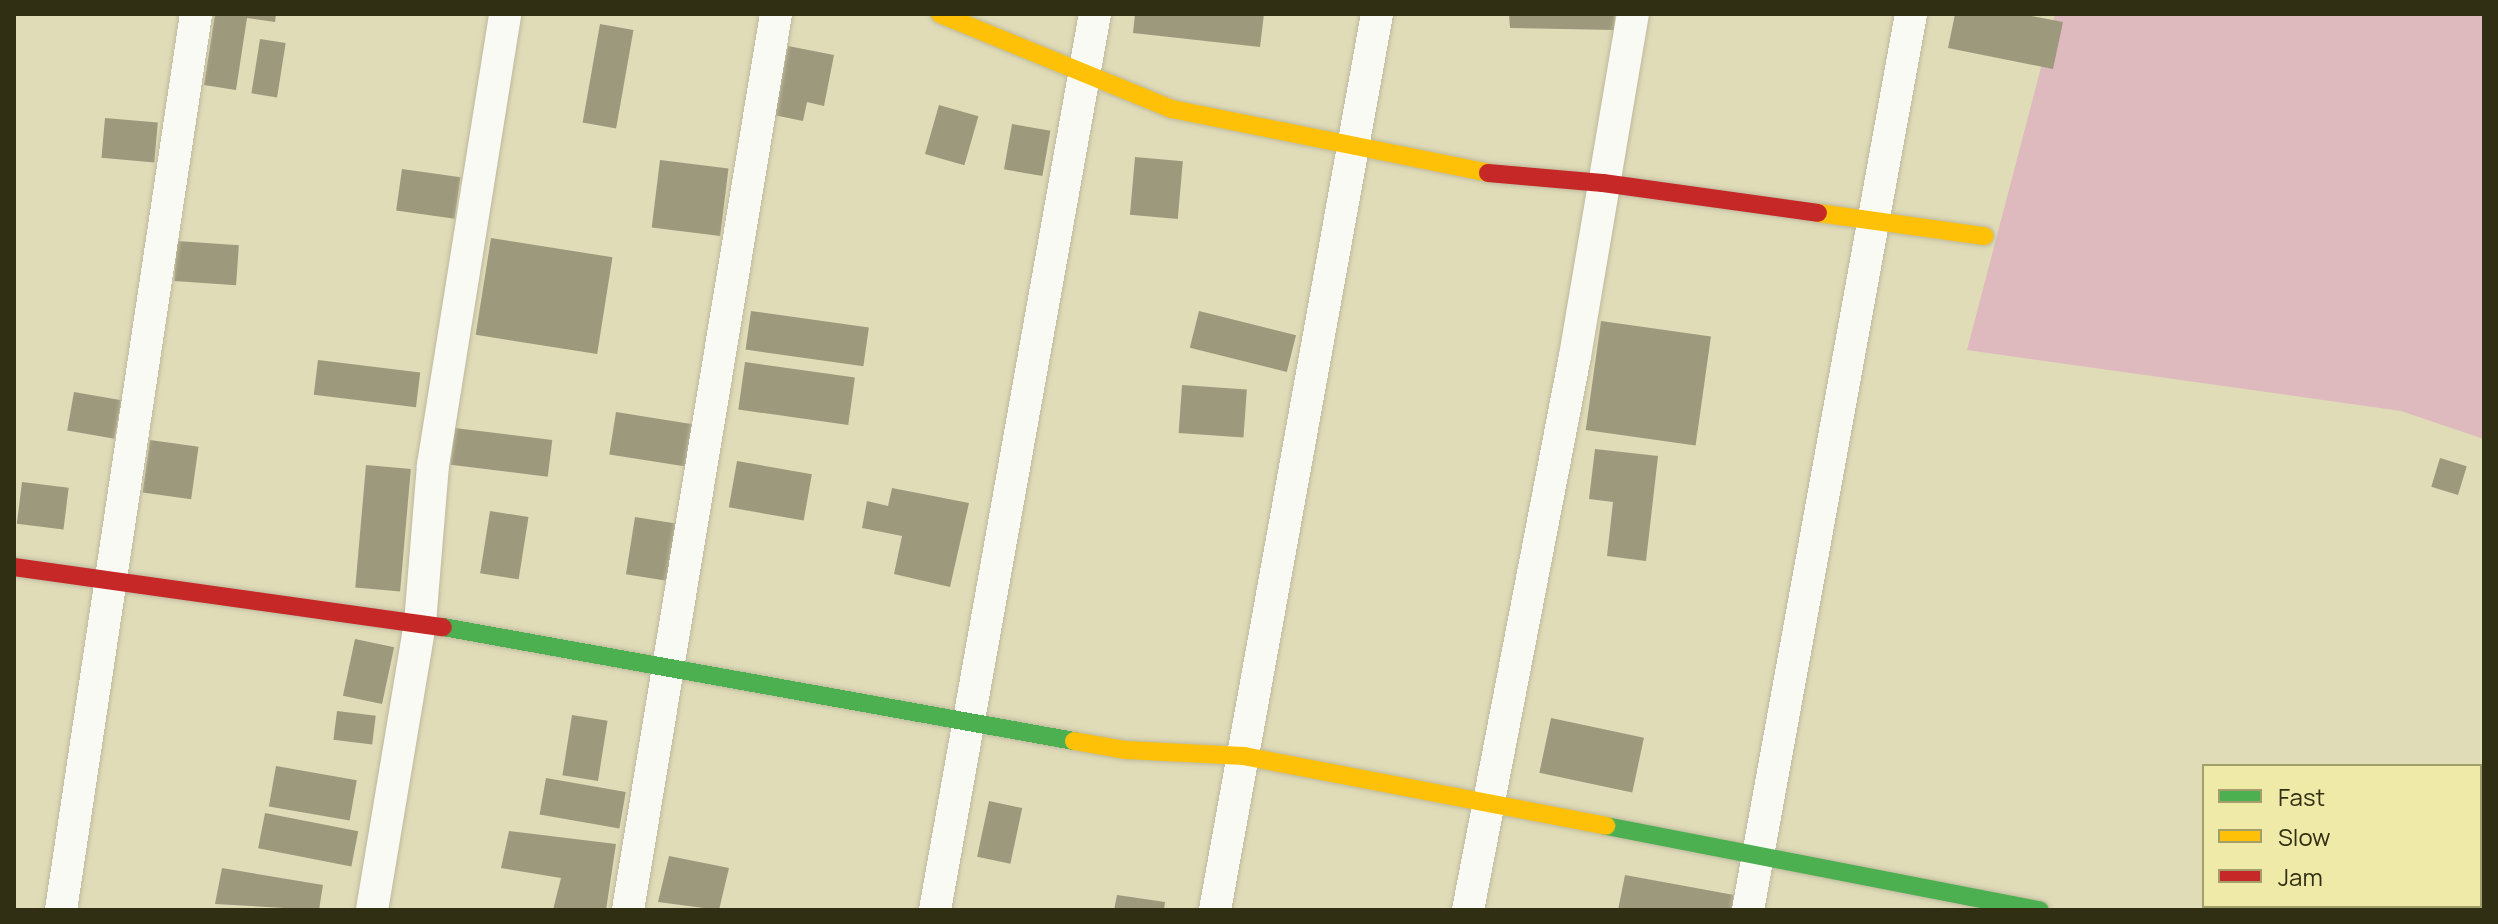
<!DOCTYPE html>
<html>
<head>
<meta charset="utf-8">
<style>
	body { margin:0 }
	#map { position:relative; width:2498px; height:924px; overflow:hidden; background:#e0dcb8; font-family:Manrope,sans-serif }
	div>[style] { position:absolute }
	.forest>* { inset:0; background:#deb9be }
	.building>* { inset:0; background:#9d997d; transform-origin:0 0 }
	.roads { filter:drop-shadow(0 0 2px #bdb99d) drop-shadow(0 0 2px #bdb99d) }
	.street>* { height:32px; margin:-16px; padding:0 16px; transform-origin:16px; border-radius:16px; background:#fafaf4 }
	.fast>* { height:18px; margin:-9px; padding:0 9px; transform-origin:9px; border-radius:9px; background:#4caf50 }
	.slow>* { height:18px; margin:-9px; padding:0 9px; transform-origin:9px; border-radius:9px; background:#ffc107 }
	.jam>* { height:18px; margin:-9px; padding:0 9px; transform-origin:9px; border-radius:9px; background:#c62828 }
	span { translate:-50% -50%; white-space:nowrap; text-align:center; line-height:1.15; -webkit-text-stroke:8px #f0eaa8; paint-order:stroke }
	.frame { position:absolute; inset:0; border:16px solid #302e13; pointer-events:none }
	.legend { position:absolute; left:2202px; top:764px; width:280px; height:144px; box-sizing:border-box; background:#f0eaa8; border:2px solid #a39f6c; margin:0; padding:10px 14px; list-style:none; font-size:24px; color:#302e13 }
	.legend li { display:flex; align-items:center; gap:16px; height:40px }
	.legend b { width:40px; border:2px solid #a39f6c }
</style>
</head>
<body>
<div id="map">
	<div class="forest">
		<div style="clip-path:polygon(2055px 14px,2484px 14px,2484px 439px,2401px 411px,1967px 350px)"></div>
	</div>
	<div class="building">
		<div style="clip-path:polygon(215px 14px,276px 14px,275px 22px,247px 18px,236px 90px,204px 85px)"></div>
		<div style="clip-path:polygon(1135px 14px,1264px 14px,1260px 47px,1133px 33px)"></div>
		<div style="clip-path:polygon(1509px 14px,1615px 14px,1614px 30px,1510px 28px)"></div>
		<div style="clip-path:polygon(1955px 14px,2021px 14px,2063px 22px,2053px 69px,1948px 48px)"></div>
		<div style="left:600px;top:24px;width:34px;height:100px;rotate:10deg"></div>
		<div style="left:260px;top:39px;width:26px;height:55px;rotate:9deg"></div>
		<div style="clip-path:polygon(788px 46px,834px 55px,824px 106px,807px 102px,803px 121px,774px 115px)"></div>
		<div style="left:939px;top:105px;width:41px;height:51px;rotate:16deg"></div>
		<div style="left:105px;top:118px;width:53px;height:40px;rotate:5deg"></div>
		<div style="left:1012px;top:124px;width:39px;height:46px;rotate:10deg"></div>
		<div style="left:1135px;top:157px;width:48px;height:58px;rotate:5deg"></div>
		<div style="left:660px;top:160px;width:69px;height:68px;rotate:7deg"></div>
		<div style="left:402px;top:169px;width:59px;height:42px;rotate:8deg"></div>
		<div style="left:491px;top:238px;width:123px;height:98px;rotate:9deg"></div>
		<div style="left:177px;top:241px;width:62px;height:40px;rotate:4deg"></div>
		<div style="left:751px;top:311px;width:119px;height:39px;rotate:8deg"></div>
		<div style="left:1199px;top:311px;width:100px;height:38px;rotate:14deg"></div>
		<div style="left:1601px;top:321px;width:111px;height:110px;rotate:8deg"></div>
		<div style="left:318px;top:360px;width:103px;height:35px;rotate:7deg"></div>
		<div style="left:745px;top:362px;width:111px;height:48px;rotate:8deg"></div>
		<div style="left:1182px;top:385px;width:65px;height:48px;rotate:4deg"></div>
		<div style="left:74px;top:392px;width:48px;height:39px;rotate:10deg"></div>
		<div style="left:616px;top:412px;width:84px;height:43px;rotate:9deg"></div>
		<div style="left:455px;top:428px;width:98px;height:37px;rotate:7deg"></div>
		<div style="left:150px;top:440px;width:49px;height:53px;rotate:8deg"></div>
		<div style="clip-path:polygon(1595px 449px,1658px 456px,1646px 561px,1607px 556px,1613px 502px,1589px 499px)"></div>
		<div style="left:2440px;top:458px;width:28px;height:30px;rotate:17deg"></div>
		<div style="left:737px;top:461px;width:76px;height:47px;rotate:10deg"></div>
		<div style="left:366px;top:465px;width:45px;height:123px;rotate:5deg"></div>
		<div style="left:22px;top:482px;width:47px;height:42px;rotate:7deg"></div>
		<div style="clip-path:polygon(892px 488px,969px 503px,950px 587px,894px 574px,902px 536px,862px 528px,867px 501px,888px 506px)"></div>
		<div style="left:490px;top:511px;width:39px;height:63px;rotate:9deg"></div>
		<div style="left:635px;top:517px;width:46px;height:58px;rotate:9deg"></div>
		<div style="left:355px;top:639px;width:40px;height:58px;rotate:12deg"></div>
		<div style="left:337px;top:711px;width:39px;height:29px;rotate:7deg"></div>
		<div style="left:572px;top:715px;width:36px;height:61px;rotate:9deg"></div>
		<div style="left:1551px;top:718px;width:95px;height:56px;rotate:12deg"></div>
		<div style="left:276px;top:766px;width:82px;height:41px;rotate:10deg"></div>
		<div style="left:546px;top:778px;width:81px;height:37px;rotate:10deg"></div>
		<div style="left:989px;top:801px;width:34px;height:57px;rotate:12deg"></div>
		<div style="left:265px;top:813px;width:95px;height:36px;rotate:11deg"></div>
		<div style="clip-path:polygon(509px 831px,616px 844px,606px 910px,553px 910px,561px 878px,501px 868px)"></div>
		<div style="clip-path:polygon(669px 856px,729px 868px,719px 910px,658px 902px)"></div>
		<div style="clip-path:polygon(222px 868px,323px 885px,319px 910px,215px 904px)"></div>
		<div style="clip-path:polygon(1625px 875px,1734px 895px,1732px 910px,1618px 910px)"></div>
		<div style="clip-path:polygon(1117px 895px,1165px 902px,1164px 910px,1114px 910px)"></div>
	</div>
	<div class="roads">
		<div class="street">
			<div style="left:61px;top:910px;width:906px;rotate:-81.43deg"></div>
			<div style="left:372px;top:910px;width:291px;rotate:-80.5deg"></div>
			<div style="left:420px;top:623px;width:159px;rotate:-85.3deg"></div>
			<div style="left:433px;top:465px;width:457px;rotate:-80.9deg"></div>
			<div style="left:628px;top:910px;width:908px;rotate:-80.62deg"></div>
			<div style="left:935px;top:910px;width:910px;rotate:-79.88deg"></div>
			<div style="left:1215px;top:910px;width:911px;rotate:-79.75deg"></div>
			<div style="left:1468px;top:910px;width:564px;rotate:-79.07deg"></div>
			<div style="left:1575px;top:356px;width:347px;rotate:-80.4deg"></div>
			<div style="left:1748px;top:910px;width:911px;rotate:-79.69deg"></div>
		</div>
		<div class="fast">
			<div style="left:443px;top:627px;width:641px;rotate:10.24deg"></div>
			<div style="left:1606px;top:826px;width:442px;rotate:11deg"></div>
		</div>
		<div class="slow">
			<div style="left:940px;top:14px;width:251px;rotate:22.3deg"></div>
			<div style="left:1172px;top:109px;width:322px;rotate:11.4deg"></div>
			<div style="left:1818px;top:213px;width:168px;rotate:7.9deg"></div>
			<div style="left:1074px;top:741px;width:53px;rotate:9.8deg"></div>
			<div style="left:1126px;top:750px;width:118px;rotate:2.9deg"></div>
			<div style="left:1244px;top:756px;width:369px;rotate:10.9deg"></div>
		</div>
		<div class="jam">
			<div style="left:1488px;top:173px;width:115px;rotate:5deg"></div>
			<div style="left:1603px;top:183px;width:217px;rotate:7.9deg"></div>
			<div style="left:14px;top:567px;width:433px;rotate:8deg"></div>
		</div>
	</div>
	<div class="frame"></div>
	<ul class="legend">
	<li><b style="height:10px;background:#4caf50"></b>Fast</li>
	<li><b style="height:10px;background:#ffc107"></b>Slow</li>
	<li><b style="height:10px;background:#c62828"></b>Jam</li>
	</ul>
</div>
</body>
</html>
